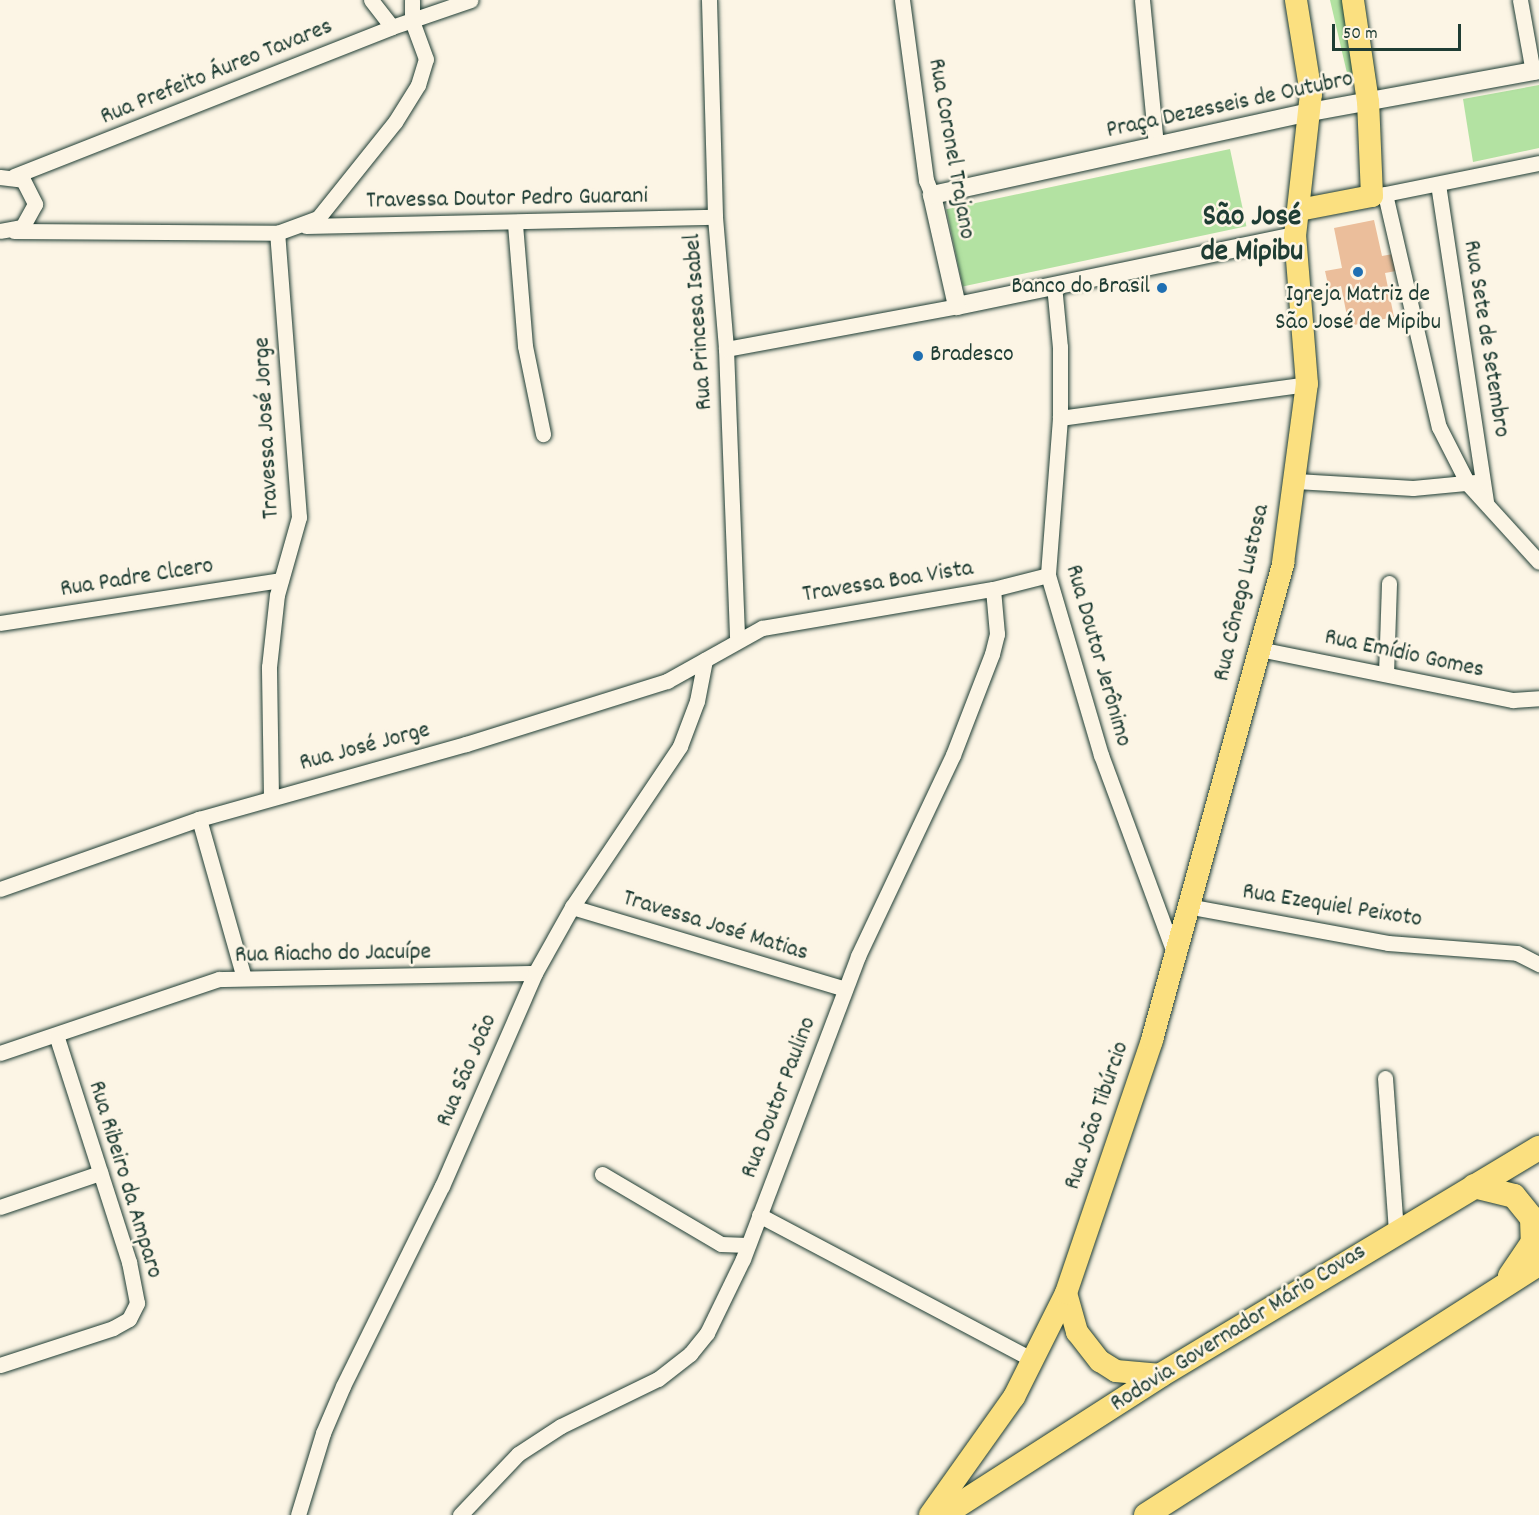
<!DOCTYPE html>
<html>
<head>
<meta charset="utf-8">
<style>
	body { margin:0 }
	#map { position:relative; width:1539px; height:1515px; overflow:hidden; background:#fcf5e5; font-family:Dekko,sans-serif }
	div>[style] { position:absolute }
	.green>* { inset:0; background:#b3e2a2; transform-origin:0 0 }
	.building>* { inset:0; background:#ebbe9b }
	.roads { filter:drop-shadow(0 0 2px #1f3d34) drop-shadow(0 0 2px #1f3d34) }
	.minor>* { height:15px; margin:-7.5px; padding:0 7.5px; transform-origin:7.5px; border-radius:7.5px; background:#fcf5e5 }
	.tertiary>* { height:18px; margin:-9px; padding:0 9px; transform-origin:9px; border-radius:9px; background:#fcf5e5 }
	.primary>* { height:22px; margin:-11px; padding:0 11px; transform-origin:11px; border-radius:11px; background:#fbe080 }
	.trunk>* { height:24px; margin:-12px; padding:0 12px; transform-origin:12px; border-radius:12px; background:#fbe080 }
	.dots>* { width:16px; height:16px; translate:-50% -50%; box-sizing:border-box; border:3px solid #fcf5e5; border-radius:50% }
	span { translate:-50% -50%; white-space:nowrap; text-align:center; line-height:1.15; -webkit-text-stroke:5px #fcf5e5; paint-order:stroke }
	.street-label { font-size:24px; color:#1f3d34 }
	.poi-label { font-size:24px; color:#1f3d34 }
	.right { translate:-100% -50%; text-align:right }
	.left { translate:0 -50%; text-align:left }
	.district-label { font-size:30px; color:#1f3d34; font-weight:700 }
	.scale { position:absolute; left:1332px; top:24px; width:129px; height:27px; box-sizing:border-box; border:3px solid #1f3d34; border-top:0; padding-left:8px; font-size:18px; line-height:21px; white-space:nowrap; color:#1f3d34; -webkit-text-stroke:4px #fcf5e5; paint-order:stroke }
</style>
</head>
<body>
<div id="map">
	<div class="green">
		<div style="clip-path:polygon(1330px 0,1364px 0,1376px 79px,1350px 86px)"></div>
		<div style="clip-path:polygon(1539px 85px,1539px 148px,1473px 162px,1463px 99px)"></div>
		<div style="left:1230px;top:149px;width:79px;height:290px;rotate:78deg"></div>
	</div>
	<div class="building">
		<div style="clip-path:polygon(1374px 220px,1382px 256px,1393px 254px,1396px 271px,1385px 273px,1394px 317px,1349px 326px,1341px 286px,1329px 289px,1325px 271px,1342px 268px,1334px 228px)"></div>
	</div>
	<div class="roads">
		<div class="minor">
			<div style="left:371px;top:0;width:34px;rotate:52deg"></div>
			<div style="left:709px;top:0;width:217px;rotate:88.4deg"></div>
			<div style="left:715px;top:217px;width:132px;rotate:85.2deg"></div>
			<div style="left:726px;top:349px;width:291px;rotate:87.8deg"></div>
			<div style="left:902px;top:0;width:182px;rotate:82.4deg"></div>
			<div style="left:926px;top:180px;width:16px;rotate:68deg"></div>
			<div style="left:1142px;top:0;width:147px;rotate:84.5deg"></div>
			<div style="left:1520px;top:0;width:73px;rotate:79.8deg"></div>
			<div style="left:14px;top:176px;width:406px;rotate:-21.5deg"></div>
			<div style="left:392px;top:27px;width:83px;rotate:-18.9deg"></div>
			<div style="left:0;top:177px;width:23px;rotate:7deg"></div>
			<div style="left:23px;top:180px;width:27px;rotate:63deg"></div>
			<div style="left:35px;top:204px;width:26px;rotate:119deg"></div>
			<div style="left:22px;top:227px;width:22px;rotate:170deg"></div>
			<div style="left:1438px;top:184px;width:321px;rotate:81.4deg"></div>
			<div style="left:1385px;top:194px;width:239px;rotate:77deg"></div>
			<div style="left:1439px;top:427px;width:64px;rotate:63deg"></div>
			<div style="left:1468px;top:484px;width:105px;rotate:47.7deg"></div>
			<div style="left:1375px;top:196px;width:167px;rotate:-11.4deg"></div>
			<div style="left:515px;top:224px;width:122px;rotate:85.3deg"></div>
			<div style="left:525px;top:346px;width:90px;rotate:78.4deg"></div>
			<div style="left:306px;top:226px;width:409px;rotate:-1.3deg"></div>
			<div style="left:14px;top:231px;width:263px;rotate:0.4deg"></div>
			<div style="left:277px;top:233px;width:44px;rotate:-20.1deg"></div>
			<div style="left:318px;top:218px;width:123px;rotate:-51.3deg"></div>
			<div style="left:395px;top:122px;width:44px;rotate:-58.1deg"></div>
			<div style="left:418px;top:85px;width:27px;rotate:-73deg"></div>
			<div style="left:426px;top:59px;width:40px;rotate:-110.2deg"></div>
			<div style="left:412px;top:21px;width:21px;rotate:-90deg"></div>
			<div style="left:1054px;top:285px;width:62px;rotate:84.5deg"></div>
			<div style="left:1060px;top:347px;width:71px;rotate:90deg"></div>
			<div style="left:1060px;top:418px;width:157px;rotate:94.4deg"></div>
			<div style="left:1048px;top:575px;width:188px;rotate:73.6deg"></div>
			<div style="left:1101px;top:755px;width:213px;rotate:69.7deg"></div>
			<div style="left:726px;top:349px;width:235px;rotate:-10.5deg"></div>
			<div style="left:1060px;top:418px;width:249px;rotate:-7.8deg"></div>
			<div style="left:1296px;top:481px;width:117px;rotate:3.4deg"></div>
			<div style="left:1413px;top:488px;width:63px;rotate:-5.4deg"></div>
			<div style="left:0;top:623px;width:284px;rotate:-8.7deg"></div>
			<div style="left:1259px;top:649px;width:259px;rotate:11.4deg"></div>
			<div style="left:1513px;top:700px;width:26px;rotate:-4deg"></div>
			<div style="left:1386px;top:674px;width:91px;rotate:-88.1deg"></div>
			<div style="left:271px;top:797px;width:130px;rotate:-90.9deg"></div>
			<div style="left:269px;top:667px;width:72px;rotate:-83.7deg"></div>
			<div style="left:277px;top:595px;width:81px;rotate:-74.2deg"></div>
			<div style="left:299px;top:517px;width:285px;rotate:-94.4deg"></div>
			<div style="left:199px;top:819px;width:162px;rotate:74.2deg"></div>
			<div style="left:0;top:889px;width:211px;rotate:-19.4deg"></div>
			<div style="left:199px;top:819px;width:277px;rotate:-15.7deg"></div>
			<div style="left:466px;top:744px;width:211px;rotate:-17.4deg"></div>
			<div style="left:667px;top:681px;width:109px;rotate:-29.2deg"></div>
			<div style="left:762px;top:628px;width:234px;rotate:-9.6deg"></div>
			<div style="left:993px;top:589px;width:57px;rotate:-14.3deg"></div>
			<div style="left:1187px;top:906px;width:204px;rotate:10.4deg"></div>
			<div style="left:1388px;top:943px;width:129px;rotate:4.4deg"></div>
			<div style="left:1517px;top:953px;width:25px;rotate:27deg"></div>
			<div style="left:572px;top:907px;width:285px;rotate:16.7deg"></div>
			<div style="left:0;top:1053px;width:231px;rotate:-18.7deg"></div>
			<div style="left:219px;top:979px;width:316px;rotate:-1.1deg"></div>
			<div style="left:1385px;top:1078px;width:154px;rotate:85.9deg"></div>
			<div style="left:602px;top:1174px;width:138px;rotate:30.5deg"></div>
			<div style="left:721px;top:1244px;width:26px;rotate:2deg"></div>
			<div style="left:0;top:1207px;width:106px;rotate:-18.8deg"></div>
			<div style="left:759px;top:1215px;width:312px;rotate:27.9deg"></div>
			<div style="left:0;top:1365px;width:119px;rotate:-18.1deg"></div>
			<div style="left:113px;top:1328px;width:18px;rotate:-29deg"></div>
			<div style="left:129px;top:1319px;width:18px;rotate:-63deg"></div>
			<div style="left:137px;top:1303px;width:42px;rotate:-101deg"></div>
			<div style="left:129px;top:1262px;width:238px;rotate:-107.8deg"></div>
			<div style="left:298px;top:1515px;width:86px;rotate:-73deg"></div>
			<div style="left:323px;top:1433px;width:51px;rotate:-66.9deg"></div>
			<div style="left:343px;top:1386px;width:223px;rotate:-63.7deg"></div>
			<div style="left:442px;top:1186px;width:232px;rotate:-66.4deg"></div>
			<div style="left:535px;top:973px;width:76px;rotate:-60.7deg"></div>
			<div style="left:572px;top:907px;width:194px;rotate:-56.1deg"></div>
			<div style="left:680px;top:746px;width:48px;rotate:-69.3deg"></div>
			<div style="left:697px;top:701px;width:42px;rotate:-79deg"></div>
			<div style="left:460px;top:1515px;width:84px;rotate:-46.4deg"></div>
			<div style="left:518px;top:1454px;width:51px;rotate:-33.1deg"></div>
			<div style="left:561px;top:1426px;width:108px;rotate:-25.9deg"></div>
			<div style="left:658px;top:1379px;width:41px;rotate:-38deg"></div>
			<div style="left:690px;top:1354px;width:27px;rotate:-51deg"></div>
			<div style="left:707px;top:1333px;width:82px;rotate:-64.1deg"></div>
			<div style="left:743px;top:1259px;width:324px;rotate:-69.2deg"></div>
			<div style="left:858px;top:956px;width:222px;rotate:-64.7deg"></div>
			<div style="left:953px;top:755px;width:108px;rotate:-68.9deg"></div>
			<div style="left:992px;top:654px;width:21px;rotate:-76deg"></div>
			<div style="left:997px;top:634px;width:45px;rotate:-95.1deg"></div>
		</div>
		<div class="tertiary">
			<div style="left:1295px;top:236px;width:345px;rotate:168.3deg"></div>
			<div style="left:957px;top:306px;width:114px;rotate:-102.7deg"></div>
			<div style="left:932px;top:195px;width:387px;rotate:-12.4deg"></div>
			<div style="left:1310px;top:112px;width:233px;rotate:-10.4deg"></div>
		</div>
		<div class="primary">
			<div style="left:1299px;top:210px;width:74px;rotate:-10.9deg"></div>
			<div style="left:1372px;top:196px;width:94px;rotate:-92.4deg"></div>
			<div style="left:1368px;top:102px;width:103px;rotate:-98.4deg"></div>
			<div style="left:1066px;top:1293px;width:41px;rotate:74.2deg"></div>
			<div style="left:1077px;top:1332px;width:37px;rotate:52deg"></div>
			<div style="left:1100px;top:1361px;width:19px;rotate:32deg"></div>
			<div style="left:1116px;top:1371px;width:45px;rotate:5.1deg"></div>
			<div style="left:930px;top:1515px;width:145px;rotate:-54.6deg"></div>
			<div style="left:1014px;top:1397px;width:116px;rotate:-63.4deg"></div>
			<div style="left:1066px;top:1293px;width:267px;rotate:-71.2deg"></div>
			<div style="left:1152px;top:1040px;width:495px;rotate:-74.6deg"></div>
			<div style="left:1283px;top:563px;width:181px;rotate:-82.4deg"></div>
			<div style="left:1307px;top:384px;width:148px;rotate:-94.6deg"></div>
			<div style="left:1295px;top:236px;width:143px;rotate:-83.6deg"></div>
			<div style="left:1311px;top:94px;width:95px;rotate:-99.1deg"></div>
		</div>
		<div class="trunk">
			<div style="left:1474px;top:1186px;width:41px;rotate:14deg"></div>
			<div style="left:1514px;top:1196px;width:28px;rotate:51deg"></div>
			<div style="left:1532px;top:1218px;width:24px;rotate:88deg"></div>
			<div style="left:1533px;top:1242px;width:41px;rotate:124.1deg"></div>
			<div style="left:943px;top:1515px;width:259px;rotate:-32.7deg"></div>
			<div style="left:1161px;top:1375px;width:441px;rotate:-31deg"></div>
			<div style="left:1146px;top:1515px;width:466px;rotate:-32.6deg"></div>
		</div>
	</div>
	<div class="dots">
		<div style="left:1358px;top:272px;background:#1f6fb2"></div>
		<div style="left:1162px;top:288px;background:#1f6fb2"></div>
		<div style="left:918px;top:356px;background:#1f6fb2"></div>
	</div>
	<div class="street-label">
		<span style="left:217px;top:73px;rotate:-22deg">Rua Prefeito Áureo Tavares</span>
		<span style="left:1230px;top:106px;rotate:-12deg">Praça Dezesseis de Outubro</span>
		<span style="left:950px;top:149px;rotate:80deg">Rua Coronel Trajano</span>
		<span style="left:507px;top:200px;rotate:-1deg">Travessa Doutor Pedro Guarani</span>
		<span style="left:700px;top:322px;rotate:-94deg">Rua Princesa Isabel</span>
		<span style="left:1485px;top:339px;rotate:81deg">Rua Sete de Setembro</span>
		<span style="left:268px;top:428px;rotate:-93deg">Travessa José Jorge</span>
		<span style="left:137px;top:579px;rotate:-9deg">Rua Padre Clcero</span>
		<span style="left:888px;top:583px;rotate:-9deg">Travessa Boa Vista</span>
		<span style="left:1243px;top:593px;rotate:-77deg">Rua Cônego Lustosa</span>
		<span style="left:1404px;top:655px;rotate:12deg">Rua Emídio Gomes</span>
		<span style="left:1097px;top:656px;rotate:74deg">Rua Doutor Jerônimo</span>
		<span style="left:365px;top:748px;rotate:-15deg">Rua José Jorge</span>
		<span style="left:1332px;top:907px;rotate:9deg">Rua Ezequiel Peixoto</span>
		<span style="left:715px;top:927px;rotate:17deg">Travessa José Matias</span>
		<span style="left:333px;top:955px;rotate:-1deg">Rua Riacho do Jacuípe</span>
		<span style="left:468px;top:1071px;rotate:-67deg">Rua São João</span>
		<span style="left:780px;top:1098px;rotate:-69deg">Rua Doutor Paulino</span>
		<span style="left:1098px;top:1116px;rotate:-71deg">Rua João Tibúrcio</span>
		<span style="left:124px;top:1180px;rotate:73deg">Rua Ribeiro da Amparo</span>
		<span style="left:1239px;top:1329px;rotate:-32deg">Rodovia Governador Mário Covas</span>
	</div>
	<div class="poi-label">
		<span class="right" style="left:1150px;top:288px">Banco do Brasil</span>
		<span style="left:1358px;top:310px">Igreja Matriz de<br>São José de Mipibu</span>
		<span class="left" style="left:930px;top:356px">Bradesco</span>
	</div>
	<div class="district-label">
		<span style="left:1252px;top:236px">São José<br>de Mipibu</span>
	</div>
	<div class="scale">50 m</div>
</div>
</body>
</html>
